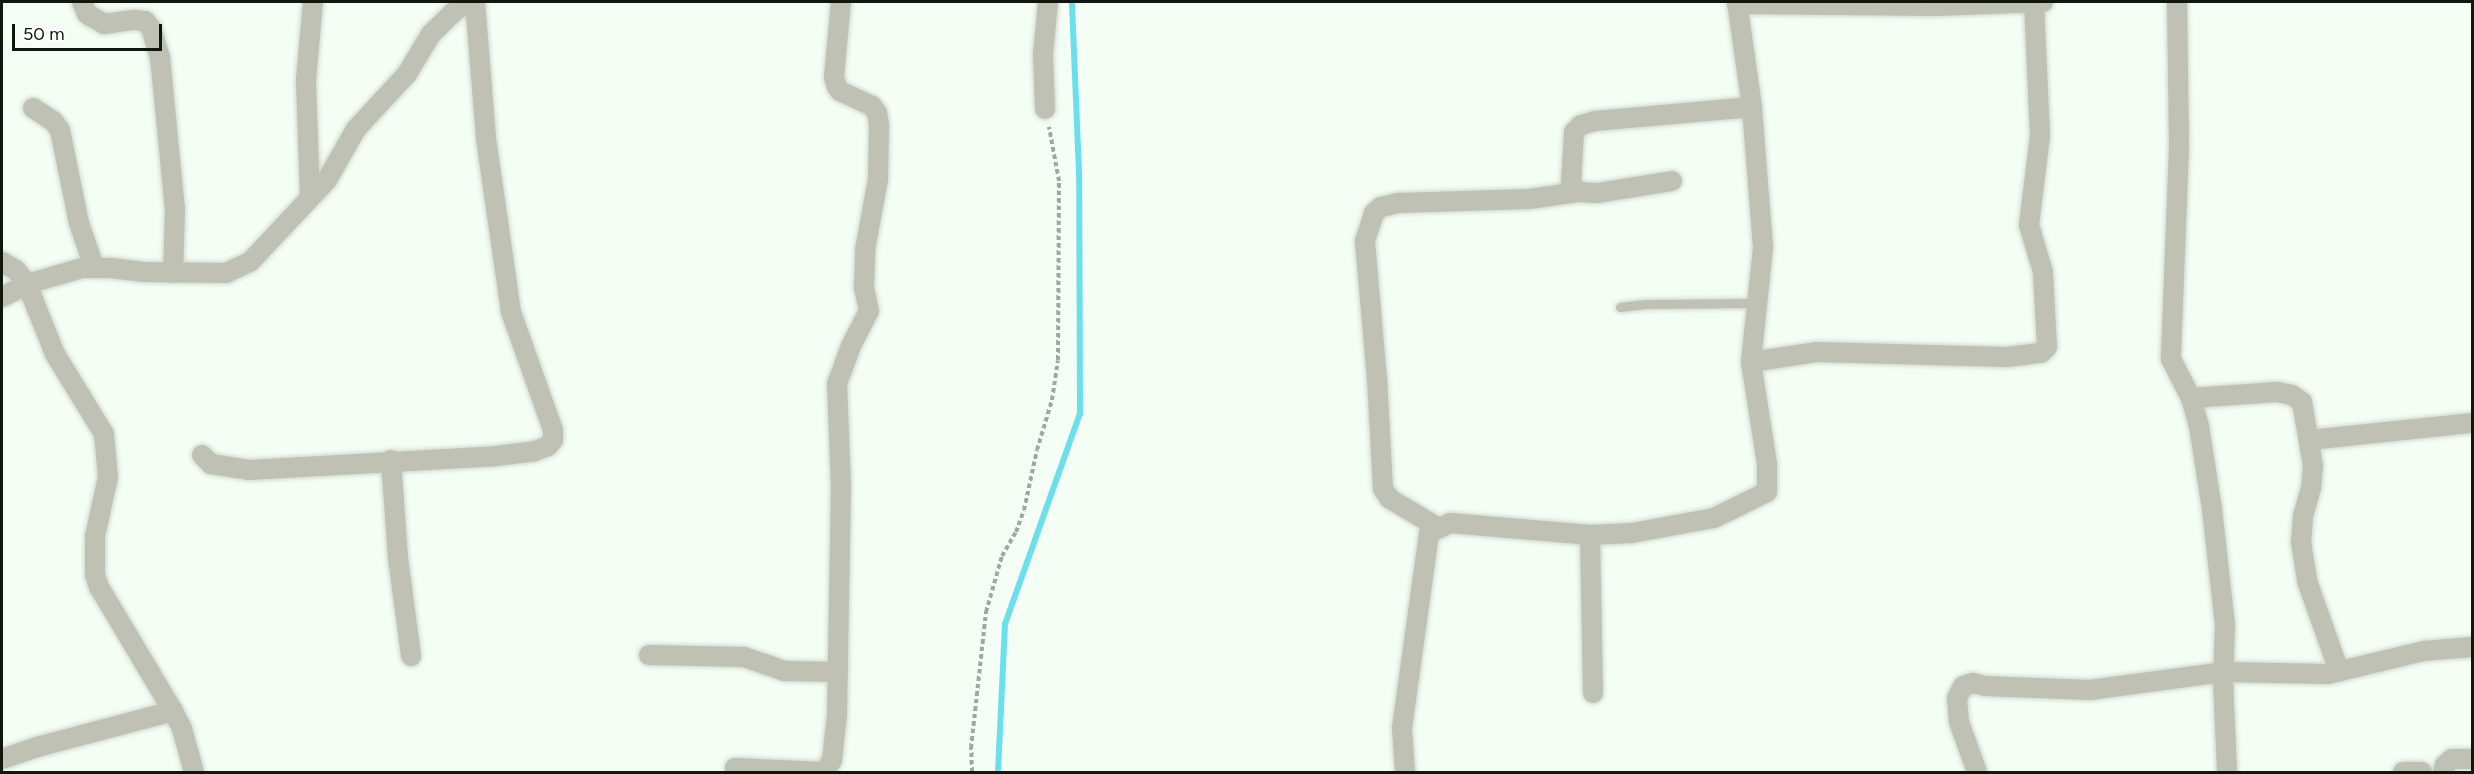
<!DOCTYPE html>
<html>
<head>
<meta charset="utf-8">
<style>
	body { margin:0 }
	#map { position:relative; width:2474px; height:774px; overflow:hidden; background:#f5fef5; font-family:Figtree,sans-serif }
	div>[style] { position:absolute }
	.stream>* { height:6px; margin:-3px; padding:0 3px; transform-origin:3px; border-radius:3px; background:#6bdfec }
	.path>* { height:4px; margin-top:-2px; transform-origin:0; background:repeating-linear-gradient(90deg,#9fa79f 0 4.5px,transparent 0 7.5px) }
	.roads { filter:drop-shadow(0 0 2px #d0d9d0) drop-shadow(0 0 2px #d0d9d0) }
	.lane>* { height:9px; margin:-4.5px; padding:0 4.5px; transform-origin:4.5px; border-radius:4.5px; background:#bfc1b5 }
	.street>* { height:20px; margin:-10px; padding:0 10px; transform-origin:10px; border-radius:10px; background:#bfc1b5 }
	span { translate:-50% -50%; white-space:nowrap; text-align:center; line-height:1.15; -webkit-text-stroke:4.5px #fff; paint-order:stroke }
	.frame { position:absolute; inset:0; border:3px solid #0f170f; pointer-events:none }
	.scale { position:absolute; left:12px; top:24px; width:150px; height:27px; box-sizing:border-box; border:3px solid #0f170f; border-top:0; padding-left:8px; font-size:18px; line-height:21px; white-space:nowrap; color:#0f170f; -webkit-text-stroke:4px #fff; paint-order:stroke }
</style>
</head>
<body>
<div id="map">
	<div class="stream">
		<div style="left:998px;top:772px;width:148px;rotate:-87.3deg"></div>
		<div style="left:1005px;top:624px;width:224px;rotate:-70.4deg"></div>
		<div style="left:1080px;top:413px;width:241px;rotate:-90.2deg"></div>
		<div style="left:1079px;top:172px;width:170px;rotate:-92.4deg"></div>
	</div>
	<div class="path">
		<div style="left:972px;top:772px;width:24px;rotate:-92deg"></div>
		<div style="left:971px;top:748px;width:137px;rotate:-83.7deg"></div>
		<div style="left:986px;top:612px;width:58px;rotate:-74.1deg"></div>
		<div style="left:1002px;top:556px;width:28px;rotate:-60deg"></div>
		<div style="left:1016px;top:532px;width:23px;rotate:-70deg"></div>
		<div style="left:1024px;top:510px;width:61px;rotate:-77.8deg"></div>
		<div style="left:1037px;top:450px;width:52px;rotate:-73.3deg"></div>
		<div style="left:1052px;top:400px;width:40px;rotate:-81.5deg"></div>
		<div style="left:1058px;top:360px;width:179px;rotate:-89.7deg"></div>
		<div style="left:1059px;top:181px;width:55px;rotate:-100.5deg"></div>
	</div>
	<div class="roads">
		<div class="lane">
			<div style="left:1620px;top:307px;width:25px;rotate:-7deg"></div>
			<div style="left:1645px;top:304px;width:112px;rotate:-0.5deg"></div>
		</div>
		<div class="street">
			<div style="left:82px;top:2px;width:13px;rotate:67deg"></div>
			<div style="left:87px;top:14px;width:20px;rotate:30deg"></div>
			<div style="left:104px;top:24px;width:30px;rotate:-8deg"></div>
			<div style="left:134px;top:20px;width:11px;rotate:5deg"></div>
			<div style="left:145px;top:21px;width:9px;rotate:49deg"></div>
			<div style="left:151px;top:28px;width:30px;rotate:73deg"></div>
			<div style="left:160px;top:57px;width:154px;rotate:84.4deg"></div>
			<div style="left:175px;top:210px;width:63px;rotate:91.8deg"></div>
			<div style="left:2177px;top:2px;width:145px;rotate:89.2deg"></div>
			<div style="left:2179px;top:147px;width:212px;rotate:92.2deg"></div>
			<div style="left:2171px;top:359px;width:44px;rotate:62.9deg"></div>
			<div style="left:2191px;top:398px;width:29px;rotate:74deg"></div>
			<div style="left:2199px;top:426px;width:84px;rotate:81.1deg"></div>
			<div style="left:2212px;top:509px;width:116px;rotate:83.6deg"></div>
			<div style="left:2225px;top:624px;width:56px;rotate:92deg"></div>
			<div style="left:2223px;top:680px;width:92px;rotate:87.5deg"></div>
			<div style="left:1737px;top:4px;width:199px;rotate:0.6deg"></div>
			<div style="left:1936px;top:6px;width:107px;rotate:-2.1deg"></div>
			<div style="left:33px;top:108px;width:24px;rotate:33deg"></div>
			<div style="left:53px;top:121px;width:11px;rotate:52deg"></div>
			<div style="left:60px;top:130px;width:95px;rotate:78.5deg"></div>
			<div style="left:79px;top:223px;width:46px;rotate:71.2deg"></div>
			<div style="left:1045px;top:109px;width:55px;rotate:-92.1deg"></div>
			<div style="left:1043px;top:54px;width:52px;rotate:-84.5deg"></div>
			<div style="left:1672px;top:181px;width:76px;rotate:170.9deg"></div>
			<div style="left:1597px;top:193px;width:19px;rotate:-177deg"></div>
			<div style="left:1578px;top:192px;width:11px;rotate:-128deg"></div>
			<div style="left:1571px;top:183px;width:51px;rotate:-86.6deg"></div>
			<div style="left:1574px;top:132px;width:10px;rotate:-45deg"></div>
			<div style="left:1581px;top:125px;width:15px;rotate:-16deg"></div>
			<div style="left:1595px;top:121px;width:158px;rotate:-5.1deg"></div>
			<div style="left:310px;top:197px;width:117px;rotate:-92deg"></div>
			<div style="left:306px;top:80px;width:78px;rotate:-84.9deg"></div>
			<div style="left:2px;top:262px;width:16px;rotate:30deg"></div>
			<div style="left:16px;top:270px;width:18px;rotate:52deg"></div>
			<div style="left:27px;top:284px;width:75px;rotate:68.2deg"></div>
			<div style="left:55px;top:354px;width:94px;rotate:58.5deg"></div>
			<div style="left:104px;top:434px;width:43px;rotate:84.7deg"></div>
			<div style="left:108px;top:477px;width:60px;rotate:102.4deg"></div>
			<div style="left:95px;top:536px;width:39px;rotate:90deg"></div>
			<div style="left:95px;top:575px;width:13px;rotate:72deg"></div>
			<div style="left:99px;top:587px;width:144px;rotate:59.2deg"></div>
			<div style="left:173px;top:711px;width:20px;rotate:63deg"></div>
			<div style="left:182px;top:729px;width:45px;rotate:74.4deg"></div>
			<div style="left:2px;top:297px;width:28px;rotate:-27deg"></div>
			<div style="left:27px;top:284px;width:57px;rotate:-16.2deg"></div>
			<div style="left:82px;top:268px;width:29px"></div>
			<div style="left:111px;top:268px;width:31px;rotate:7deg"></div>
			<div style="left:142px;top:272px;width:84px;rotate:0.7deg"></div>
			<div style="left:226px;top:273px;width:26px;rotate:-25deg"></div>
			<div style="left:250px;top:262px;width:112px;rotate:-46.8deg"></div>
			<div style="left:327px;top:180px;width:59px;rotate:-60.4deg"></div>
			<div style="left:356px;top:129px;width:75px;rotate:-47.2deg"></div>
			<div style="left:407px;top:74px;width:47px;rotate:-59deg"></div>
			<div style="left:431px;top:34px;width:36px;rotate:-44deg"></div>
			<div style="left:457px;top:9px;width:17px;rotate:-25deg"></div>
			<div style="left:1751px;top:362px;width:66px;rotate:-8.7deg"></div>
			<div style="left:1816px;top:352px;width:191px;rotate:1.5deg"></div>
			<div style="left:2007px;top:357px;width:34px;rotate:-7deg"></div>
			<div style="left:2041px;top:353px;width:8px;rotate:-45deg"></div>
			<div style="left:2047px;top:347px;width:75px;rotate:-93.1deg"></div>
			<div style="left:2043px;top:272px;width:49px;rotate:-106.6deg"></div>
			<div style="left:2029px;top:225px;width:91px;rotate:-83deg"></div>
			<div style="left:2040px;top:135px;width:132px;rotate:-92.6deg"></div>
			<div style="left:2191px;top:398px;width:86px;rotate:-4deg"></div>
			<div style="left:2277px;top:392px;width:15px;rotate:11deg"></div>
			<div style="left:2292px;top:395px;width:12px;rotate:35deg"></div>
			<div style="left:2302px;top:402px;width:65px;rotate:80.2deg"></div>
			<div style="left:2313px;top:466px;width:22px;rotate:95deg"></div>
			<div style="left:2311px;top:488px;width:29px;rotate:106deg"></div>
			<div style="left:2303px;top:516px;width:26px;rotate:94deg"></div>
			<div style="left:2301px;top:542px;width:39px;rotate:81deg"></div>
			<div style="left:2307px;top:581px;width:96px;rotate:70.4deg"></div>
			<div style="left:2310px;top:440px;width:163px;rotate:-6deg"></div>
			<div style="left:202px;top:455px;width:13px;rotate:45deg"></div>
			<div style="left:211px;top:464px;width:38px;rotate:9deg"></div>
			<div style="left:249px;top:470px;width:247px;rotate:-3.2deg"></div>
			<div style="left:496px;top:456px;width:39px;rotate:-7deg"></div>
			<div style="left:535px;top:451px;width:14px;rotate:-21deg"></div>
			<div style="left:548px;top:446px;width:8px;rotate:-50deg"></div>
			<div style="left:553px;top:440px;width:10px;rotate:-90deg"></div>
			<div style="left:553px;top:430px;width:125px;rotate:-109.6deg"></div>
			<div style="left:511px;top:312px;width:176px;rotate:-98.2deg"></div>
			<div style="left:486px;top:138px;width:136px;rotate:-94.6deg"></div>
			<div style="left:391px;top:460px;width:98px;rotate:85.9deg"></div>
			<div style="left:398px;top:558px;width:99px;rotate:82.4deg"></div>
			<div style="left:1439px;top:528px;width:57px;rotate:-149.4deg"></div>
			<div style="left:1390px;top:499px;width:12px;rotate:-125deg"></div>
			<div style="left:1383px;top:489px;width:110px;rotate:-93.1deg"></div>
			<div style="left:1377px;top:379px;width:139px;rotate:-95deg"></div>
			<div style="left:1365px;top:241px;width:29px;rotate:-72deg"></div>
			<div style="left:1374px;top:213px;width:9px;rotate:-41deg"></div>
			<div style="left:1381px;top:207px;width:17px;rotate:-13deg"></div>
			<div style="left:1398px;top:203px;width:131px;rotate:-1.7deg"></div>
			<div style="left:1529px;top:199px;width:49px;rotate:-8.1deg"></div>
			<div style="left:1590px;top:535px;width:158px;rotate:88.9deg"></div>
			<div style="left:649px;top:655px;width:95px;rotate:1.2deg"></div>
			<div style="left:744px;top:657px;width:43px;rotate:18.9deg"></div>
			<div style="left:785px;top:671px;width:53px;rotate:1.1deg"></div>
			<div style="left:2px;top:759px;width:37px;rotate:-19deg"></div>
			<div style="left:37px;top:747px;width:141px;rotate:-14.8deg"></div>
			<div style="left:735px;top:772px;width:4px;rotate:-90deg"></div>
			<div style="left:735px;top:768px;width:89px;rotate:2.6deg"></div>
			<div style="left:824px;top:772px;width:14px;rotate:-56deg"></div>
			<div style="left:832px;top:760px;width:45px;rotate:-83.7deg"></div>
			<div style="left:837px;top:715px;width:228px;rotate:-89deg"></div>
			<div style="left:841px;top:487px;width:103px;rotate:-92.2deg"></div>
			<div style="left:837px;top:384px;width:40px;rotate:-69.8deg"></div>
			<div style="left:851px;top:346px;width:39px;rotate:-63deg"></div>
			<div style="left:869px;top:311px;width:25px;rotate:-102deg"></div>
			<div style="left:864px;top:287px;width:37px;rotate:-88deg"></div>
			<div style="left:865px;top:250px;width:72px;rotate:-79.6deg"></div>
			<div style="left:878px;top:179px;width:54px;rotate:-88.9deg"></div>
			<div style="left:879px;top:125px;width:12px;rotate:-99deg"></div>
			<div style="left:877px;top:113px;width:9px;rotate:-126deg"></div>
			<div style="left:872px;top:106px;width:35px;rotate:-155deg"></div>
			<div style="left:840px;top:91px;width:5px;rotate:-127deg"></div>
			<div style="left:837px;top:87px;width:10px;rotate:-107deg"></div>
			<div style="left:834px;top:77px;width:75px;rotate:-84.7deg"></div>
			<div style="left:1405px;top:772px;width:44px;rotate:-93.9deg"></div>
			<div style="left:1402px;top:728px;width:197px;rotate:-82.1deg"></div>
			<div style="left:1429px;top:533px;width:23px;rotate:-25deg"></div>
			<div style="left:1450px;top:523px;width:141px;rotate:4.9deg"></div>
			<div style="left:1590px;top:535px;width:42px;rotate:-2.7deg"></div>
			<div style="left:1632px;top:533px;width:83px;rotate:-10.4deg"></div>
			<div style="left:1714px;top:518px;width:59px;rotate:-26.1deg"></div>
			<div style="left:1767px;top:492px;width:28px;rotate:-90deg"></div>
			<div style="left:1767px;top:464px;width:103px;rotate:-98.9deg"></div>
			<div style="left:1751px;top:362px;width:116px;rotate:-84deg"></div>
			<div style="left:1763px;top:247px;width:140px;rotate:-94.5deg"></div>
			<div style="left:1752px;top:107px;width:106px;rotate:-98.1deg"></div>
			<div style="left:1977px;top:772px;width:53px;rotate:-109.8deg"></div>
			<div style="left:1959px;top:722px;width:24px;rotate:-95deg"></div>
			<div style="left:1957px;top:698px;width:13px;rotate:-63deg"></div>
			<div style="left:1963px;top:686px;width:10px;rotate:-17deg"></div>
			<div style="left:1973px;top:683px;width:12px;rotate:14deg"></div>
			<div style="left:1985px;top:686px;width:105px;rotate:2.2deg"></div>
			<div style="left:2090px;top:690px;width:134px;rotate:-7.7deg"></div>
			<div style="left:2223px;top:672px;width:105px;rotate:1.1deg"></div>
			<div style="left:2328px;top:674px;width:99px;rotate:-13.5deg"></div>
			<div style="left:2424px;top:651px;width:48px;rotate:-4.8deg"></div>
			<div style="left:2403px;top:772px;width:19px"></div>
			<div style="left:2443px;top:772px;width:7px;rotate:-74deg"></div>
			<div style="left:2445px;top:765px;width:9px;rotate:-41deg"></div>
			<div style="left:2452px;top:759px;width:20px"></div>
		</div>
	</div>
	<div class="frame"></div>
	<div class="scale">50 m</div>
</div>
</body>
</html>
